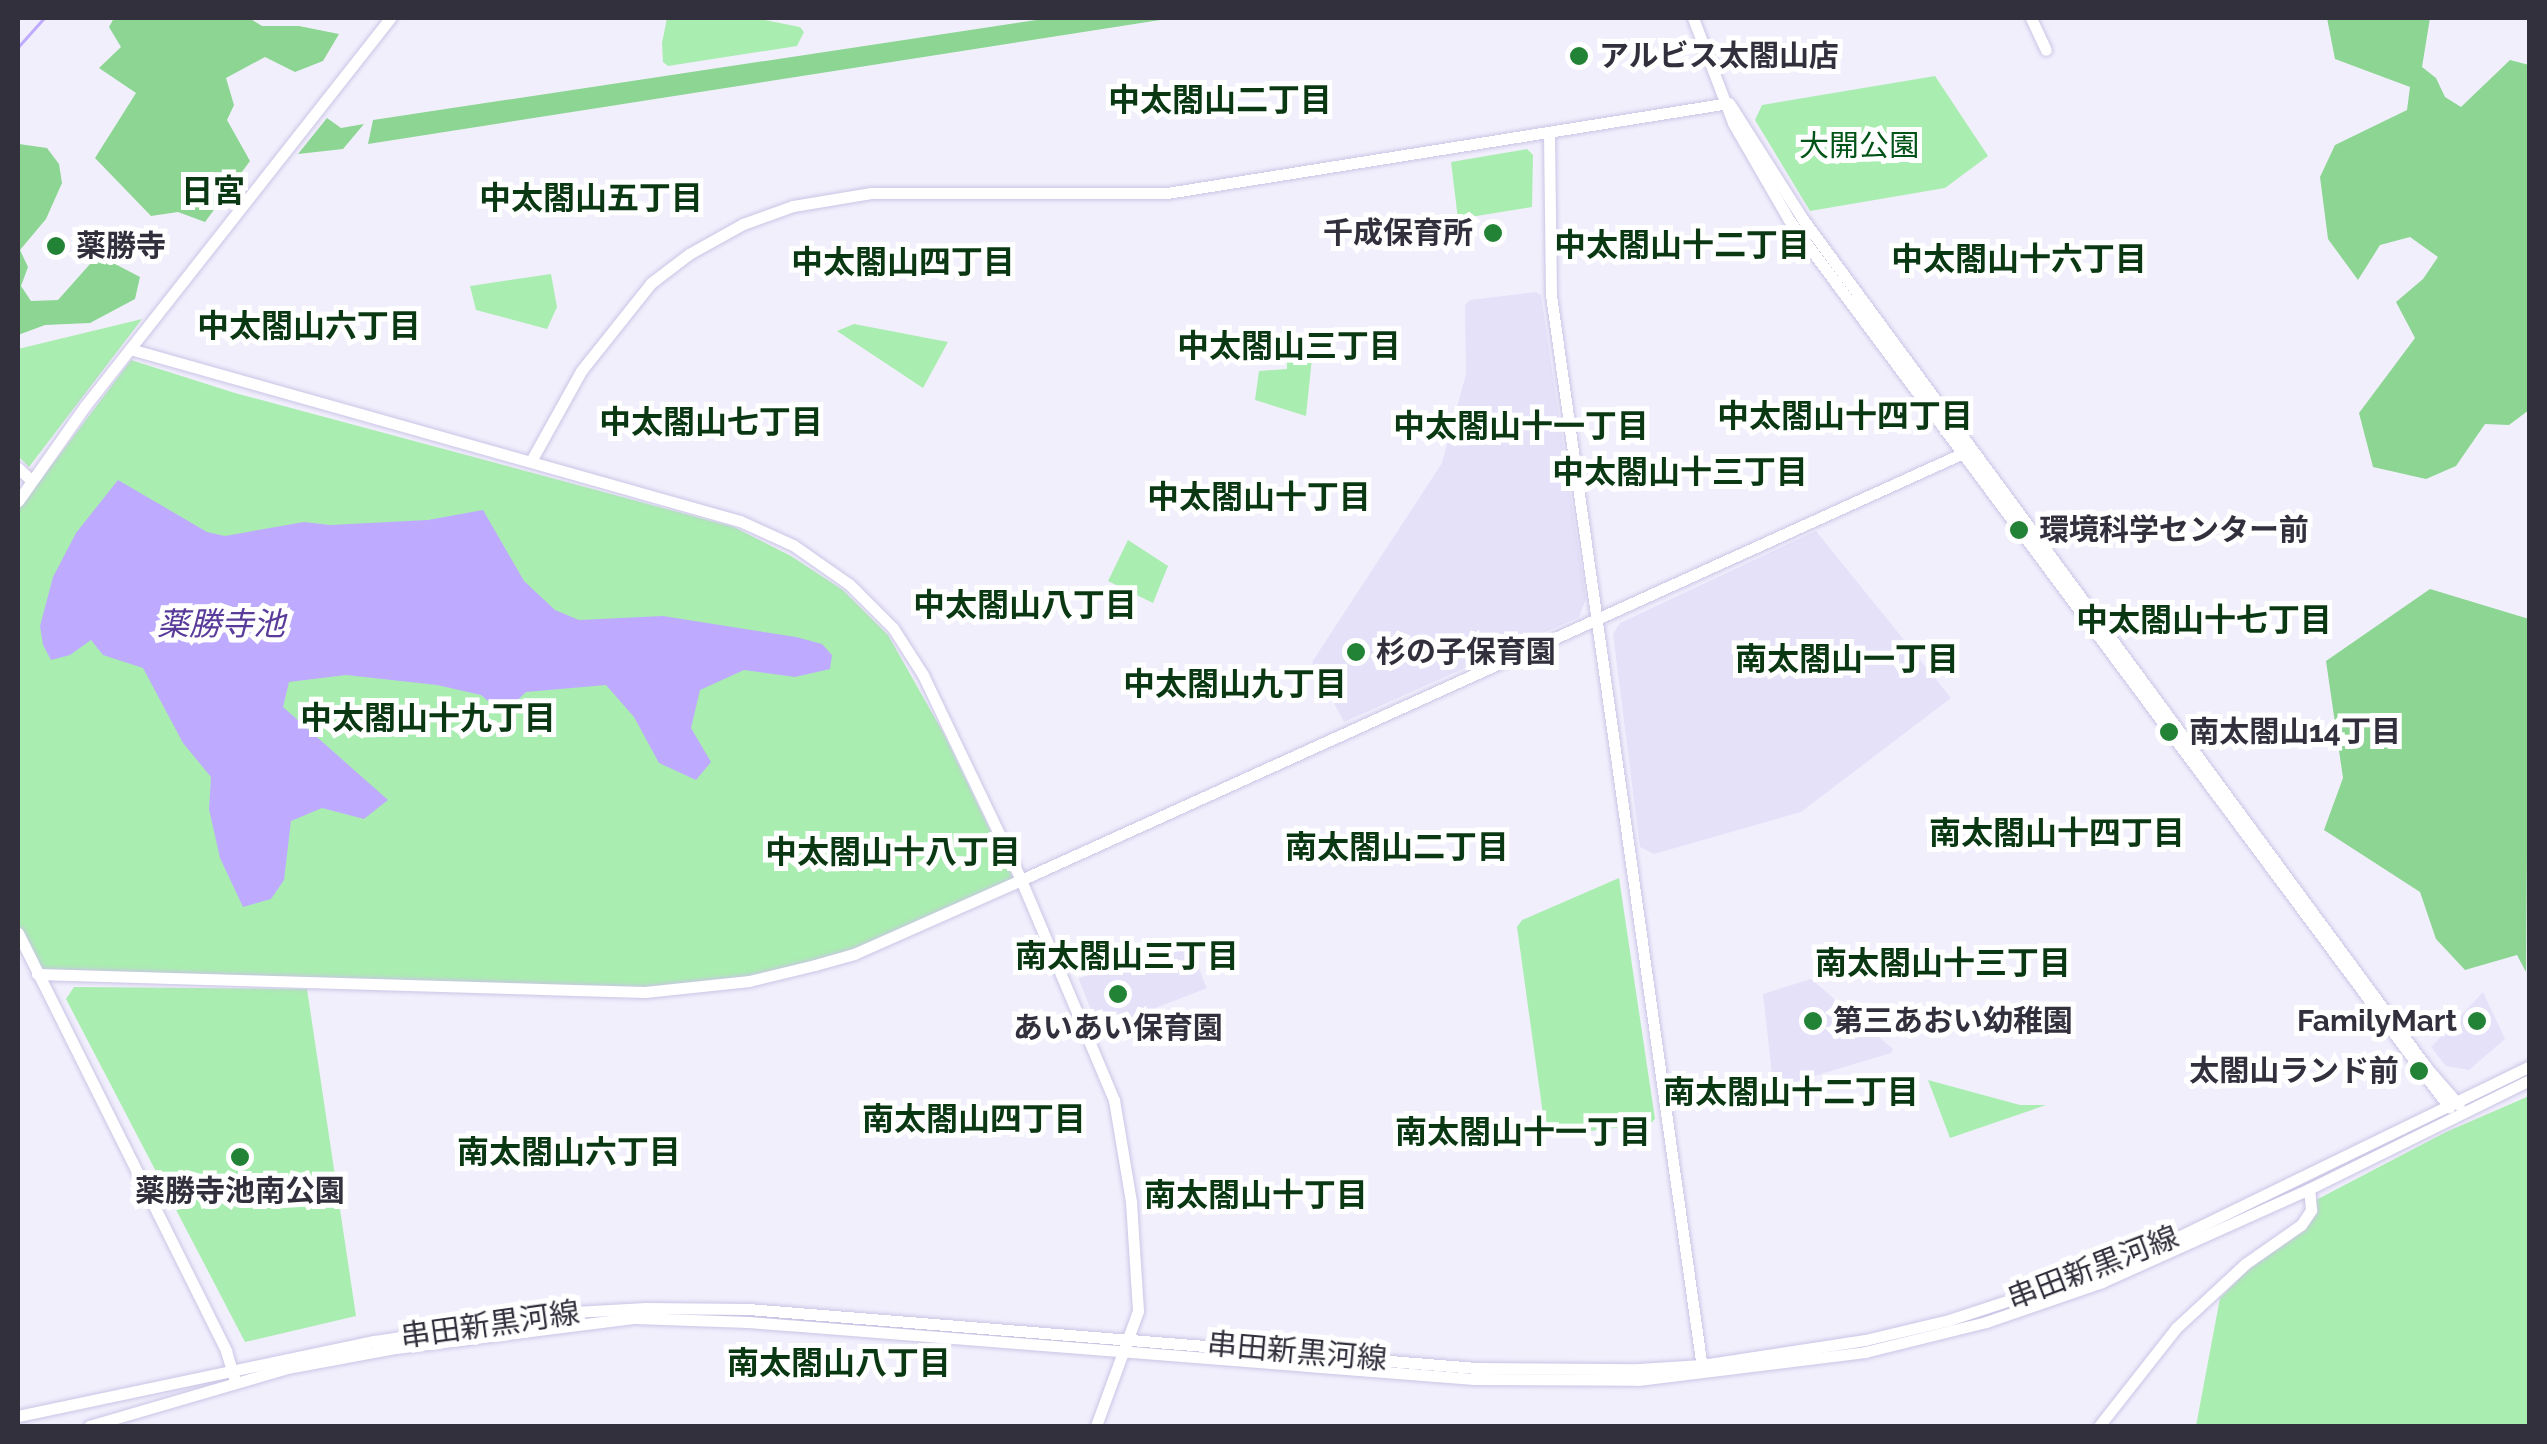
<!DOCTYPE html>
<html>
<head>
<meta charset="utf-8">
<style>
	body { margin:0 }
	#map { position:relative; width:2547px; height:1444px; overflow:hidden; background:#f2effd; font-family:Raleway,"Noto Sans JP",sans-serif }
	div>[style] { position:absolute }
	.built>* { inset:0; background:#e5e1f9; transform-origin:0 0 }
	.green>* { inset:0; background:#aaedb0 }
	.forest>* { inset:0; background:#8cd592 }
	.water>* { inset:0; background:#beabff }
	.stream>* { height:2.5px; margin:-1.25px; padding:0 1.25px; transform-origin:1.25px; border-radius:1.25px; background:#beabff }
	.roads { filter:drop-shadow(0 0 2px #cac5e5) drop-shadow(0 0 2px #cac5e5) }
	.secondary>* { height:11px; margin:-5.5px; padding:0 5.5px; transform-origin:5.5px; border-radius:5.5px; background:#fff }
	.dots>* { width:28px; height:28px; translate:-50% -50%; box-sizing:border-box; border:5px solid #fff; border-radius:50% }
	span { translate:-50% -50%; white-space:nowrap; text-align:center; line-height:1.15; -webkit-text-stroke:10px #fff; paint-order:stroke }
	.poi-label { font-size:30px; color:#32303c; font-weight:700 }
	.left { translate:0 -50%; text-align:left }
	.right { translate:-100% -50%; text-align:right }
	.park-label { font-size:30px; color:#005417 }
	.street-label { font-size:30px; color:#32303c }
	.neighbourhood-label { font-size:32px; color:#093812; font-weight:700 }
	.water-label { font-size:32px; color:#593b9a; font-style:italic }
	.frame { position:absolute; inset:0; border:20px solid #32303c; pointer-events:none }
</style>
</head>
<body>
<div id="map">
	<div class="built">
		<div style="clip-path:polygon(1536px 292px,1541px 295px,1586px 599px,1579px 617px,1344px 722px,1312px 662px,1442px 463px,1466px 374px,1465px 305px,1470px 300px)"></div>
		<div style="clip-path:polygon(1816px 531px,1951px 698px,1801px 812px,1654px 854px,1640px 847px,1613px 634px,1620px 623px)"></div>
		<div style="left:1187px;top:937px;width:55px;height:116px;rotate:69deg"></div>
		<div style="clip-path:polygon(1811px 979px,1893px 1049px,1891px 1053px,1778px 1087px,1773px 1083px,1763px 994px)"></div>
		<div style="clip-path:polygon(2483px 992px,2505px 1039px,2469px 1070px,2446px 1066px,2431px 1047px)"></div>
	</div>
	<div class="green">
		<div style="clip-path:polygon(667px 18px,754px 18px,800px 27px,804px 32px,797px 46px,668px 66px,663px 62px,662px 43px)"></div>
		<div style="clip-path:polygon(1935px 76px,1988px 156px,1945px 188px,1810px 211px,1755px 120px,1762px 105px)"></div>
		<div style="clip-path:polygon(1527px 149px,1533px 155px,1532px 207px,1458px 219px,1451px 162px)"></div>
		<div style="clip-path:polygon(551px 274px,557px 307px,547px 329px,476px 310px,470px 286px)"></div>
		<div style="clip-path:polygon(142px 319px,29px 467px,18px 456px,18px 349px)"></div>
		<div style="clip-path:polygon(854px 324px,948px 342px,923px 388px,837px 331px)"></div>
		<div style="clip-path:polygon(1313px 348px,1306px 416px,1255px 400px,1259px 371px,1287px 369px,1287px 353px)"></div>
		<div style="clip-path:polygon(131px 360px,235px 393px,734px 527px,791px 556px,843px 590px,888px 635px,944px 734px,1015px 882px,852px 954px,695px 990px,38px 975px,18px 933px,18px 510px)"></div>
		<div style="clip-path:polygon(1128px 540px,1168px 566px,1153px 603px,1108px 581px)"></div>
		<div style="clip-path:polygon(1619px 878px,1655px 1119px,1650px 1124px,1546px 1136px,1517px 927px,1522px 920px)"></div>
		<div style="clip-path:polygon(74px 987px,307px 989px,356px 1316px,245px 1342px,66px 999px)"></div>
		<div style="clip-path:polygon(1928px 1080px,2020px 1105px,2046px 1105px,1950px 1138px)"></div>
		<div style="clip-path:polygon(2529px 1096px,2529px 1426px,2196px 1426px,2220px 1298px,2250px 1268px,2305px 1230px,2318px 1212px,2316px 1200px,2446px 1132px)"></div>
	</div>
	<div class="forest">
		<div style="clip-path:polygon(114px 18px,249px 18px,262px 26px,299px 26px,339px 34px,323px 61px,295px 72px,265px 57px,226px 78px,234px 105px,227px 120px,250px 161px,205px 222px,178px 212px,151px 216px,95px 158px,136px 93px,99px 68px,121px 47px,109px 27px)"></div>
		<div style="clip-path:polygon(1050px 18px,1173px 18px,368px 144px,373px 120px)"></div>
		<div style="clip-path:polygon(2327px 18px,2430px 18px,2422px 67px,2436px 78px,2445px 97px,2461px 107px,2510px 60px,2529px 65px,2529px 410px,2509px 425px,2485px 424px,2456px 466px,2426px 479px,2373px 467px,2359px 413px,2415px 338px,2396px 302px,2423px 279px,2438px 257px,2410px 237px,2380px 245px,2358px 280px,2328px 239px,2320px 177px,2335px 145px,2407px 110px,2410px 87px,2335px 59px)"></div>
		<div style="clip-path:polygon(327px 118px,341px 128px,364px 124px,343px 149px,298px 154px)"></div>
		<div style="clip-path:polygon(19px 144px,47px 148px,59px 164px,62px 183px,46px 219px,20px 250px,28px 267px,21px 286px,31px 301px,58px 300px,98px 255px,140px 277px,135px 299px,90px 323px,45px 325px,18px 335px)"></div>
		<div style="clip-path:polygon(2430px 589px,2529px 619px,2526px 972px,2517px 955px,2465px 970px,2436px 939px,2420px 892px,2324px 830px,2343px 778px,2326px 661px)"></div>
	</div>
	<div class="water">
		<div style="clip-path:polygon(118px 480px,207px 532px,225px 536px,304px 522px,330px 525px,428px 520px,483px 510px,524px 581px,555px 610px,579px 620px,663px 616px,796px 637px,822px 644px,832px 655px,830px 669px,795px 677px,744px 670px,700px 690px,691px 728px,711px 762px,696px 780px,659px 763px,634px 717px,606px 685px,526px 692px,503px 714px,481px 695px,437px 685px,346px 675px,289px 682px,283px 707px,388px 800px,364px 819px,322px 808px,291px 821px,284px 880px,271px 899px,243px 907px,220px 858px,209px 809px,211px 777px,183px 743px,143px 668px,103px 655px,91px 640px,70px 655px,51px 660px,43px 645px,40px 626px,53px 577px,76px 533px)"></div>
	</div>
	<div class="stream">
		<div style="left:18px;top:47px;width:39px;rotate:-48deg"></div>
	</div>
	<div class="roads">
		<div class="secondary">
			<div style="left:1693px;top:18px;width:112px;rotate:69.1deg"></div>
			<div style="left:1733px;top:123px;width:112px;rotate:60deg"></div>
			<div style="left:1789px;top:220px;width:1106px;rotate:53.35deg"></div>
			<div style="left:2031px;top:18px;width:35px;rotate:65deg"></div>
			<div style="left:1731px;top:106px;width:133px;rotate:57.6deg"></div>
			<div style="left:1802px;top:218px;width:1054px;rotate:53.68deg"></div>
			<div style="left:2426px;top:1067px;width:50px;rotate:49deg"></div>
			<div style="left:1549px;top:133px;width:162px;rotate:89.3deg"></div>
			<div style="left:1551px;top:295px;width:1084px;rotate:81.99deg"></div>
			<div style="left:130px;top:349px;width:634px;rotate:15.75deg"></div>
			<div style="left:740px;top:521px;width:58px;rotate:24.4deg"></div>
			<div style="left:793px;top:545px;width:68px;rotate:34.9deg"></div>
			<div style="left:849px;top:584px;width:62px;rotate:45deg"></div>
			<div style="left:893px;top:628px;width:56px;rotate:57.4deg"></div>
			<div style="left:923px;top:675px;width:227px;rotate:64.4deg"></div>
			<div style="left:1021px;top:880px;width:239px;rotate:67.1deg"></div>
			<div style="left:1114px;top:1100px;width:103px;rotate:80.5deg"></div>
			<div style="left:1131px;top:1202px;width:109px;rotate:86.3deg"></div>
			<div style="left:1138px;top:1311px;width:122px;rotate:110.1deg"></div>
			<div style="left:531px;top:461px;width:103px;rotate:-60.9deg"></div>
			<div style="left:581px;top:371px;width:112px;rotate:-51.5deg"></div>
			<div style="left:651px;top:283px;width:48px;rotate:-37.3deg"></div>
			<div style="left:689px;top:254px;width:62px;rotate:-29.1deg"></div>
			<div style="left:743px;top:224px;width:53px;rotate:-19.8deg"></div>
			<div style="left:793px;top:206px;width:79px;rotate:-9.5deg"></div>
			<div style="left:871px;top:193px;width:296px"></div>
			<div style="left:1167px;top:193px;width:569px;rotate:-9.1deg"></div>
			<div style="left:18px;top:468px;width:18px;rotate:43deg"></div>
			<div style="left:18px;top:501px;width:116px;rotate:-54.8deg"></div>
			<div style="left:85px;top:406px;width:494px;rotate:-51.8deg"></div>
			<div style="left:18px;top:933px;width:467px;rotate:63.5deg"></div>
			<div style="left:226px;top:1351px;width:28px;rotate:73deg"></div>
			<div style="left:37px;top:974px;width:608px;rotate:1.7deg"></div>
			<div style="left:645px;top:992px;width:105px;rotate:-6deg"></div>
			<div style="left:749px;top:981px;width:68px;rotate:-13.6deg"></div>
			<div style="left:815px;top:965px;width:41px;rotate:-15.8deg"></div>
			<div style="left:854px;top:954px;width:183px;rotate:-23.9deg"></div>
			<div style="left:1021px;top:880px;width:1034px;rotate:-24.38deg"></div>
			<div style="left:18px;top:1416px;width:365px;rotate:-11.9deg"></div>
			<div style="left:375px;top:1341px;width:183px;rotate:-8.8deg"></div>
			<div style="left:556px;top:1313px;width:90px;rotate:-3.2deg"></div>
			<div style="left:646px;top:1308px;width:102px;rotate:0.6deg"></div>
			<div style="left:748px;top:1309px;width:731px;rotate:4.63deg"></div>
			<div style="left:1477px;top:1368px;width:162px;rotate:0.4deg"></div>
			<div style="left:1639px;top:1369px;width:63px;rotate:-3.6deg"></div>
			<div style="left:1702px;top:1365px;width:165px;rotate:-8.7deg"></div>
			<div style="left:1865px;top:1340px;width:86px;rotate:-13.4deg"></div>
			<div style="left:1949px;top:1320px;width:157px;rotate:-18.2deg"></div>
			<div style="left:2098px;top:1271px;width:85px;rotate:-22.9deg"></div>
			<div style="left:2176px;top:1238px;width:394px;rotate:-25.9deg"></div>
			<div style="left:89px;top:1426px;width:206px;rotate:-16.3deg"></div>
			<div style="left:287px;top:1368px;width:111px;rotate:-10.4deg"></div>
			<div style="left:396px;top:1348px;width:241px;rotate:-7.2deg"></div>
			<div style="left:635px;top:1318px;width:113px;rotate:2deg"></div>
			<div style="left:748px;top:1322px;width:728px;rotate:4.49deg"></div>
			<div style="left:1474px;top:1379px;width:164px;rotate:0.3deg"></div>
			<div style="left:1638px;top:1380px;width:229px;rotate:-7deg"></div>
			<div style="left:1865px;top:1352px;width:125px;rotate:-13.9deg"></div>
			<div style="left:1986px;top:1322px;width:123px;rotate:-19deg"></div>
			<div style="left:2102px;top:1282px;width:227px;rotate:-24.2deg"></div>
			<div style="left:2309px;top:1189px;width:246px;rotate:-26.3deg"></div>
			<div style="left:2099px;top:1426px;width:125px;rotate:-51.8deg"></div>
			<div style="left:2176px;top:1328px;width:94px;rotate:-42.8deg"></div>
			<div style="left:2245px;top:1264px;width:68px;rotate:-34.9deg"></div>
			<div style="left:2301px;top:1225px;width:18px;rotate:-56deg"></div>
			<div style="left:2311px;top:1210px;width:21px;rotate:-95deg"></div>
		</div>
	</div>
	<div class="dots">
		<div style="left:1579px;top:56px;background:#228336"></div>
		<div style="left:1493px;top:233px;background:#228336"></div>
		<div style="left:56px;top:246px;background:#228336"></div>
		<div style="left:2019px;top:530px;background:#228336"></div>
		<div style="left:1356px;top:652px;background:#228336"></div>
		<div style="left:2169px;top:732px;background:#228336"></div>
		<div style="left:1118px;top:994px;background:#228336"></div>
		<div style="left:1813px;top:1021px;background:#228336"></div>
		<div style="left:2477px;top:1021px;background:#228336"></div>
		<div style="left:2419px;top:1071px;background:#228336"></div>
		<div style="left:240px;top:1157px;background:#228336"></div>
	</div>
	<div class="poi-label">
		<span class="left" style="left:1599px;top:56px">アルビス太閤山店</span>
		<span class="right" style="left:1473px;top:233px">千成保育所</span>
		<span class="left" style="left:76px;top:246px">薬勝寺</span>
		<span class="left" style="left:2039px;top:530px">環境科学センター前</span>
		<span class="left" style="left:1376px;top:652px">杉の子保育園</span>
		<span class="left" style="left:2189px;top:732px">南太閤山14丁目</span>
		<span class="left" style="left:1833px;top:1021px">第三あおい幼稚園</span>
		<span class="right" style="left:2457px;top:1021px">FamilyMart</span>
		<span style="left:1118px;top:1028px">あいあい保育園</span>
		<span class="right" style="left:2399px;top:1071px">太閤山ランド前</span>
		<span style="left:240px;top:1191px">薬勝寺池南公園</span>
	</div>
	<div class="park-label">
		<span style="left:1859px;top:146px">大開公園</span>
	</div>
	<div class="street-label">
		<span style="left:2093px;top:1268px;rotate:-21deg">串田新黒河線</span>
		<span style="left:490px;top:1325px;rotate:-8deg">串田新黒河線</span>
		<span style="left:1297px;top:1352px;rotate:5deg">串田新黒河線</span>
	</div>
	<div class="neighbourhood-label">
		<span style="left:1220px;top:100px">中太閤山二丁目</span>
		<span style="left:213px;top:191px">日宮</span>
		<span style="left:591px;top:198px">中太閤山五丁目</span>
		<span style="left:1682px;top:245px">中太閤山十二丁目</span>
		<span style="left:2019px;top:259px">中太閤山十六丁目</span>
		<span style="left:903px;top:262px">中太閤山四丁目</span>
		<span style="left:309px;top:326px">中太閤山六丁目</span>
		<span style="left:1289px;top:346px">中太閤山三丁目</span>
		<span style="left:1845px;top:416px">中太閤山十四丁目</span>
		<span style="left:711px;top:422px">中太閤山七丁目</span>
		<span style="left:1521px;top:426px">中太閤山十一丁目</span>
		<span style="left:1680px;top:472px">中太閤山十三丁目</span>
		<span style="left:1259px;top:497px">中太閤山十丁目</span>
		<span style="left:1025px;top:605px">中太閤山八丁目</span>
		<span style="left:2204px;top:620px">中太閤山十七丁目</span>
		<span style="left:1847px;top:659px">南太閤山一丁目</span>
		<span style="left:1235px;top:684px">中太閤山九丁目</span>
		<span style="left:428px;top:718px">中太閤山十九丁目</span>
		<span style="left:2057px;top:833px">南太閤山十四丁目</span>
		<span style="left:1397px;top:847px">南太閤山二丁目</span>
		<span style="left:893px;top:852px">中太閤山十八丁目</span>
		<span style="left:1127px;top:956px">南太閤山三丁目</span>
		<span style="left:1943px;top:963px">南太閤山十三丁目</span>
		<span style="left:1791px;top:1092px">南太閤山十二丁目</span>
		<span style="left:974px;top:1119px">南太閤山四丁目</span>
		<span style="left:1523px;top:1132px">南太閤山十一丁目</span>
		<span style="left:569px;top:1152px">南太閤山六丁目</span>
		<span style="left:1256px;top:1195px">南太閤山十丁目</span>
		<span style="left:839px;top:1363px">南太閤山八丁目</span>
	</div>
	<div class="water-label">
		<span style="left:221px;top:624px">薬勝寺池</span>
	</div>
	<div class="frame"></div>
</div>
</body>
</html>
